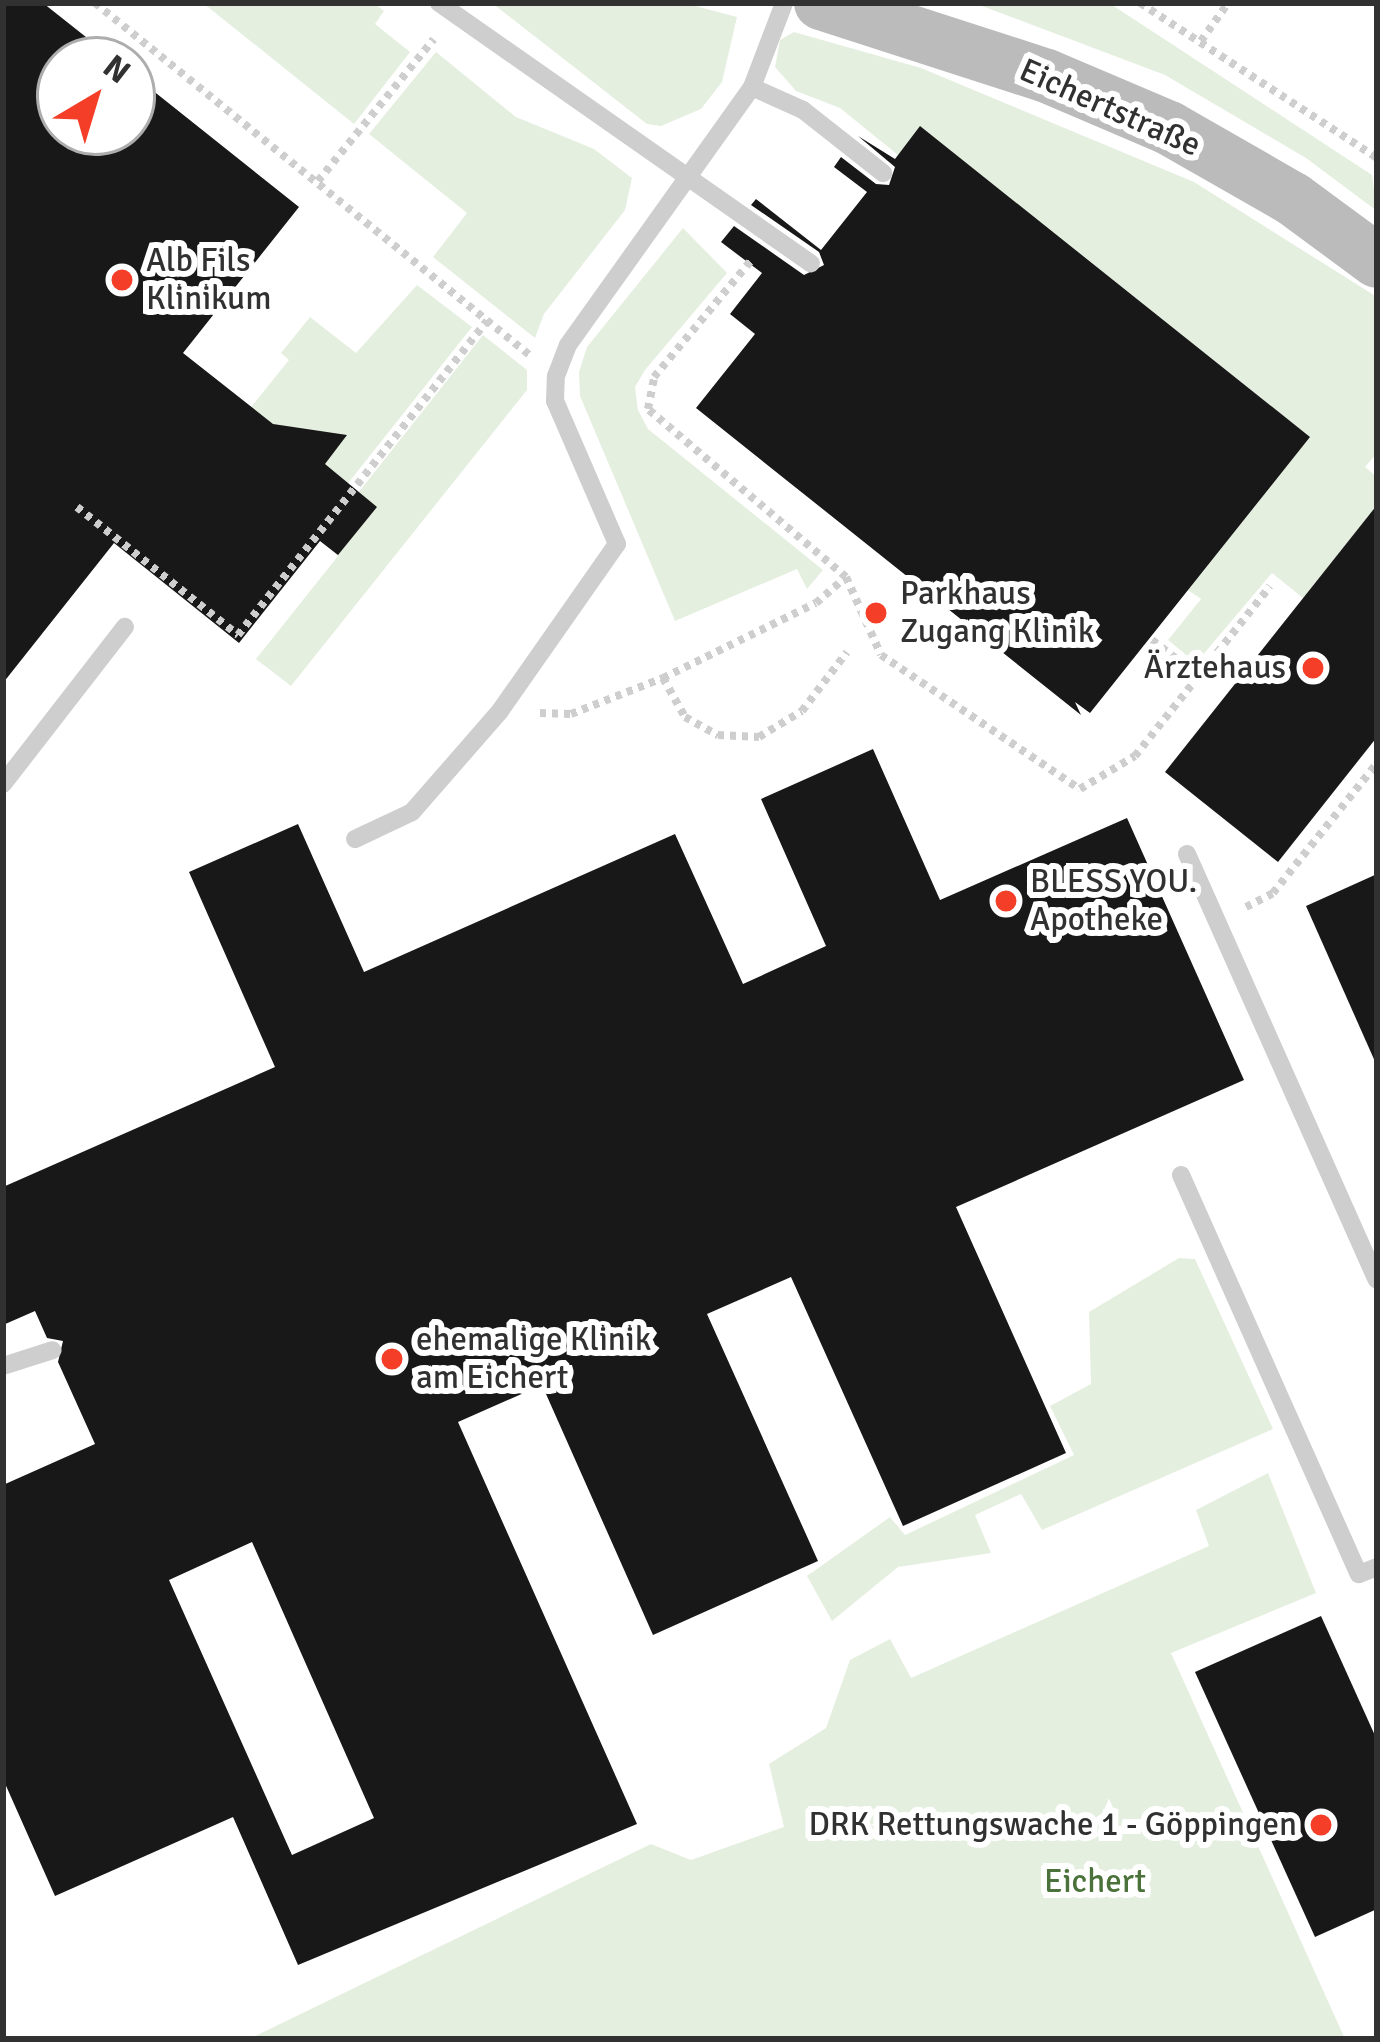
<!DOCTYPE html>
<html>
<head>
<meta charset="utf-8">
<style>
	body { margin:0 }
	#map { position:relative; width:1380px; height:2042px; overflow:hidden; background:#fff; font-family:Signika,sans-serif }
	div>[style] { position:absolute }
	.green>* { inset:0; background:#e5efdf }
	.building>* { inset:0; background:#181818 }
	.path>* { height:8px; margin-top:-4px; transform-origin:0; background:repeating-linear-gradient(90deg,#cecece 0 6px,transparent 0 12px) }
	.lane>* { height:18px; margin:-9px; padding:0 9px; transform-origin:9px; border-radius:9px; background:#cecece }
	.secondary>* { height:54px; margin:-27px; padding:0 27px; transform-origin:27px; border-radius:27px; background:#bbb }
	.dots>* { width:33px; height:33px; translate:-50% -50%; box-sizing:border-box; border:6px solid #fff; border-radius:50% }
	span { translate:-50% -50%; white-space:nowrap; text-align:center; line-height:1.15; -webkit-text-stroke:12px #fff; paint-order:stroke }
	.street-label { font-size:33px; color:#313131 }
	.poi-label { font-size:33px; color:#313131 }
	.left { translate:0 -50%; text-align:left }
	.right { translate:-100% -50%; text-align:right }
	.park-label { font-size:33px; color:#4a723a }
	.frame { position:absolute; inset:0; border:6px solid #313131; pointer-events:none }
	.north { position:absolute; left:36px; top:36px; width:120px; height:120px; box-sizing:border-box; background:#fff; border:3px solid #adadad; border-radius:50%; rotate:38deg; font-size:33px; font-weight:700; line-height:48px; text-align:center; color:#313131 }
	.north::after { content:''; display:block; margin:auto; width:42px; height:54px; background:#f53e27; clip-path:polygon(50% 0,100% 100%,50% 72%,0 100%) }
</style>
</head>
<body>
<div id="map">
	<div class="green">
		<div style="clip-path:polygon(203px 3px,374px 3px,384px 11px,375px 24px,410px 52px,354px 124px)"></div>
		<div style="clip-path:polygon(492px 3px,684px 3px,737px 17px,722px 82px,701px 109px,661px 126px,647px 124px)"></div>
		<div style="clip-path:polygon(974px 3px,1109px 3px,1372px 175px,1377px 211px,1306px 158px,1165px 75px)"></div>
		<div style="clip-path:polygon(794px 32px,921px 68px,1194px 182px,1377px 297px,1377px 453px,1365px 467px,1377px 477px,1377px 505px,1303px 598px,1272px 573px,1196px 663px,1168px 640px,1201px 599px,1188px 590px,1310px 437px,921px 127px,898px 155px,840px 108px,796px 91px,775px 67px,780px 40px)"></div>
		<div style="clip-path:polygon(436px 52px,516px 117px,594px 149px,632px 178px,625px 210px,544px 314px,535px 338px,433px 257px,467px 213px,369px 134px)"></div>
		<div style="clip-path:polygon(683px 228px,727px 273px,645px 370px,635px 387px,638px 410px,648px 429px,823px 570px,807px 589px,797px 569px,675px 621px,580px 396px,579px 372px,587px 347px)"></div>
		<div style="clip-path:polygon(417px 285px,472px 327px,234px 627px,69px 496px,183px 353px,251px 407px,289px 360px,281px 353px,310px 317px,356px 353px)"></div>
		<div style="clip-path:polygon(483px 335px,527px 370px,527px 390px,291px 686px,256px 659px,338px 556px,320px 541px)"></div>
		<div style="clip-path:polygon(1179px 1258px,1195px 1259px,1273px 1429px,1042px 1530px,1021px 1494px,975px 1515px,991px 1553px,898px 1567px,832px 1621px,807px 1576px,890px 1517px,905px 1535px,1074px 1455px,1050px 1406px,1091px 1384px,1089px 1312px)"></div>
		<div style="clip-path:polygon(1268px 1473px,1316px 1593px,1171px 1653px,1345px 2039px,249px 2039px,651px 1844px,691px 1860px,784px 1827px,769px 1764px,826px 1728px,850px 1660px,890px 1639px,911px 1678px,1209px 1546px,1196px 1510px)"></div>
	</div>
	<div class="building">
		<div style="clip-path:polygon(3px 3px,43px 3px,115px 60px,60px 60px,60px 132px,132px 132px,132px 74px,299px 207px,183px 353px,273px 424px,347px 435px,325px 464px,377px 507px,338px 555px,320px 541px,239px 643px,114px 543px,3px 683px)"></div>
		<div style="clip-path:polygon(920px 126px,1310px 437px,1090px 713px,1075px 702px,1081px 715px,696px 408px,755px 334px,730px 314px,762px 273px,721px 242px,734px 226px,804px 275px,824px 265px,819px 252px,751px 205px,756px 199px,821px 250px,867px 192px,834px 167px,841px 157px,876px 184px,889px 185px,895px 167px,858px 136px,895px 159px)"></div>
		<div style="clip-path:polygon(1377px 505px,1377px 737px,1278px 862px,1165px 772px)"></div>
		<div style="clip-path:polygon(evenodd,873px 749px,940px 900px,1127px 818px,1244px 1080px,956px 1207px,1066px 1453px,903px 1526px,791px 1277px,707px 1314px,818px 1561px,653px 1635px,542px 1385px,458px 1422px,637px 1824px,298px 1965px,233px 1817px,55px 1896px,3px 1779px,3px 1485px,95px 1444px,58px 1362px,63px 1341px,47px 1338px,35px 1311px,3px 1325px,3px 1187px,275px 1067px,189px 872px,298px 824px,364px 972px,675px 834px,743px 984px,826px 946px,761px 799px,873px 749px,252px 1542px,374px 1818px,292px 1855px,169px 1580px,252px 1542px)"></div>
		<div style="clip-path:polygon(1377px 874px,1377px 1066px,1306px 906px)"></div>
		<div style="clip-path:polygon(1321px 1616px,1377px 1740px,1377px 1909px,1315px 1937px,1195px 1672px)"></div>
	</div>
	<div class="path">
		<div style="left:95px;top:3px;width:562px;rotate:39.01deg"></div>
		<div style="left:1140px;top:3px;width:283px;rotate:33.2deg"></div>
		<div style="left:1201px;top:41px;width:47px;rotate:-54.6deg"></div>
		<div style="left:318px;top:181px;width:183px;rotate:-50.8deg"></div>
		<div style="left:77px;top:507px;width:206px;rotate:38.5deg"></div>
		<div style="left:238px;top:635px;width:401px;rotate:-51.6deg"></div>
		<div style="left:846px;top:577px;width:85px;rotate:65.8deg"></div>
		<div style="left:881px;top:655px;width:240px;rotate:34deg"></div>
		<div style="left:1080px;top:789px;width:64px;rotate:-31deg"></div>
		<div style="left:1135px;top:756px;width:217px;rotate:-51.5deg"></div>
		<div style="left:1152px;top:640px;width:58px;rotate:38deg"></div>
		<div style="left:663px;top:678px;width:45px;rotate:60.6deg"></div>
		<div style="left:685px;top:717px;width:38px;rotate:29deg"></div>
		<div style="left:718px;top:735px;width:41px;rotate:2.8deg"></div>
		<div style="left:759px;top:737px;width:50px;rotate:-31.2deg"></div>
		<div style="left:802px;top:711px;width:74px;rotate:-52.7deg"></div>
		<div style="left:540px;top:713px;width:31px;rotate:2deg"></div>
		<div style="left:571px;top:714px;width:99px;rotate:-21.4deg"></div>
		<div style="left:663px;top:678px;width:170px;rotate:-26.1deg"></div>
		<div style="left:816px;top:603px;width:40px;rotate:-41deg"></div>
		<div style="left:846px;top:577px;width:260px;rotate:-139.7deg"></div>
		<div style="left:648px;top:409px;width:33px;rotate:-79deg"></div>
		<div style="left:654px;top:377px;width:155px;rotate:-50.2deg"></div>
		<div style="left:1246px;top:907px;width:30px;rotate:-27deg"></div>
		<div style="left:1273px;top:893px;width:166px;rotate:-51.3deg"></div>
	</div>
	<div class="lane">
		<div style="left:439px;top:3px;width:454px;rotate:35deg"></div>
		<div style="left:752px;top:87px;width:56px;rotate:24.3deg"></div>
		<div style="left:803px;top:110px;width:102px;rotate:38.2deg"></div>
		<div style="left:3px;top:784px;width:199px;rotate:-52.2deg"></div>
		<div style="left:355px;top:839px;width:63px;rotate:-25.3deg"></div>
		<div style="left:412px;top:812px;width:134px;rotate:-48.9deg"></div>
		<div style="left:500px;top:711px;width:204px;rotate:-55deg"></div>
		<div style="left:617px;top:544px;width:156px;rotate:-113.4deg"></div>
		<div style="left:555px;top:401px;width:25px;rotate:-88deg"></div>
		<div style="left:556px;top:376px;width:33px;rotate:-69deg"></div>
		<div style="left:568px;top:345px;width:317px;rotate:-54.5deg"></div>
		<div style="left:752px;top:87px;width:90px;rotate:-69.1deg"></div>
		<div style="left:1187px;top:854px;width:466px;rotate:66deg"></div>
		<div style="left:1181px;top:1175px;width:437px;rotate:66deg"></div>
		<div style="left:1359px;top:1574px;width:19px;rotate:-21deg"></div>
		<div style="left:3px;top:1366px;width:52px;rotate:-17.7deg"></div>
	</div>
	<div class="secondary">
		<div style="left:821px;top:3px;width:237px;rotate:17.9deg"></div>
		<div style="left:1047px;top:76px;width:133px;rotate:23.1deg"></div>
		<div style="left:1169px;top:128px;width:143px;rotate:29.8deg"></div>
		<div style="left:1293px;top:199px;width:104px;rotate:36.4deg"></div>
	</div>
	<div class="dots">
		<div style="left:122px;top:280px;background:#f53e27"></div>
		<div style="left:876px;top:613px;background:#f53e27"></div>
		<div style="left:1313px;top:668px;background:#f53e27"></div>
		<div style="left:1006px;top:901px;background:#f53e27"></div>
		<div style="left:392px;top:1359px;background:#f53e27"></div>
		<div style="left:1321px;top:1825px;background:#f53e27"></div>
	</div>
	<div class="street-label">
		<span style="left:1110px;top:108px;rotate:24deg">Eichertstraße</span>
	</div>
	<div class="poi-label">
		<span class="left" style="left:146px;top:280px">Alb Fils<br>Klinikum</span>
		<span class="left" style="left:900px;top:613px">Parkhaus<br>Zugang Klinik</span>
		<span class="right" style="left:1286px;top:668px">Ärztehaus</span>
		<span class="left" style="left:1030px;top:901px">BLESS YOU.<br>Apotheke</span>
		<span class="left" style="left:416px;top:1359px">ehemalige Klinik<br>am Eichert</span>
		<span class="right" style="left:1297px;top:1825px">DRK Rettungswache 1 - Göppingen</span>
	</div>
	<div class="park-label">
		<span style="left:1095px;top:1882px">Eichert</span>
	</div>
	<div class="frame"></div>
	<div class="north">N</div>
</div>
</body>
</html>
